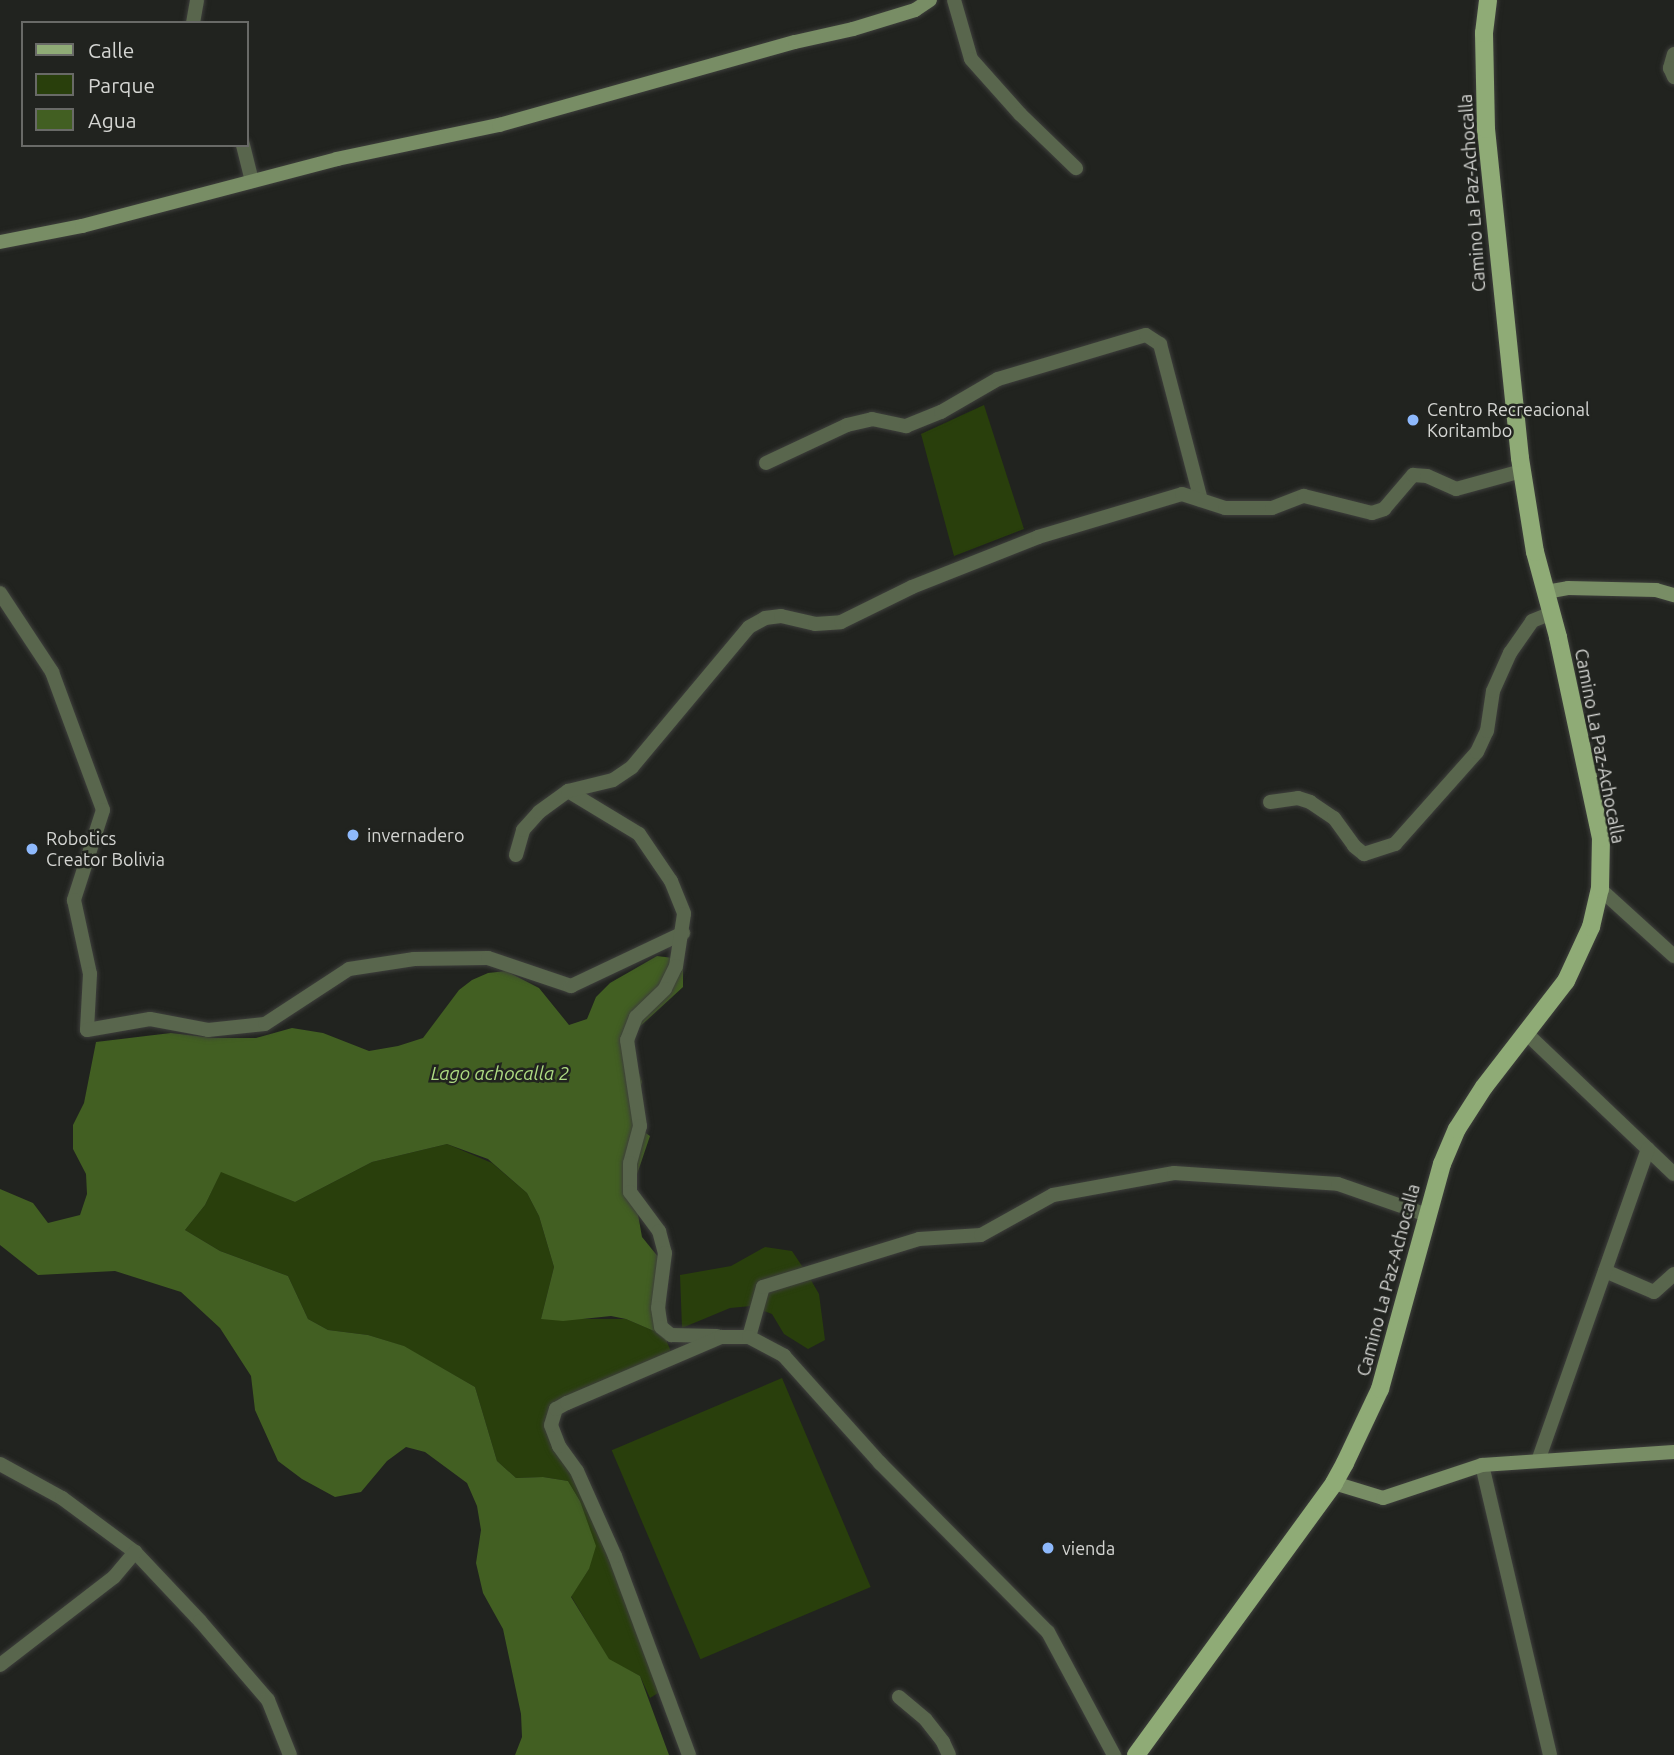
<!DOCTYPE html>
<html>
<head>
<meta charset="utf-8">
<style>
	body { margin:0 }
	#map { position:relative; width:1674px; height:1755px; overflow:hidden; background:#21231f; font-family:Ubuntu,sans-serif }
	div>[style] { position:absolute }
	.green>* { inset:0; background:#293f0c; transform-origin:0 0 }
	.water>* { inset:0; background:#425f22 }
	.roads { filter:drop-shadow(0 0 2px #3e3f3c) drop-shadow(0 0 2px #3e3f3c) }
	.minor>* { height:14px; margin:-7px; padding:0 7px; transform-origin:7px; border-radius:7px; background:#59664d }
	.secondary>* { height:14px; margin:-7px; padding:0 7px; transform-origin:7px; border-radius:7px; background:#788d65 }
	.primary>* { height:18px; margin:-9px; padding:0 9px; transform-origin:9px; border-radius:9px; background:#8fab76 }
	.dots>* { width:19px; height:19px; translate:-50% -50%; box-sizing:border-box; border:4px solid #21231f; border-radius:50% }
	span { translate:-50% -50%; white-space:nowrap; text-align:center; line-height:1.15; -webkit-text-stroke:5px #21231f; paint-order:stroke }
	.street-label { font-size:18px; color:#d4d5d2 }
	.poi-label { font-size:18px; color:#d4d5d2 }
	.left { translate:0 -50%; text-align:left }
	.water-label { font-size:19px; color:#aedb83; font-style:italic }
	.legend { position:absolute; left:21px; top:21px; width:228px; height:126px; box-sizing:border-box; background:#21231f; border:2px solid #696a67; margin:0; padding:9px 12px; list-style:none; font-size:21px; color:#d4d5d2 }
	.legend li { display:flex; align-items:center; gap:14px; height:35px }
	.legend b { width:35px; border:2px solid #696a67 }
</style>
</head>
<body>
<div id="map">
	<div class="green">
		<div style="clip-path:polygon(984px 405px,1024px 529px,954px 556px,921px 434px)"></div>
		<div style="clip-path:polygon(447px 1144px,492px 1163px,527px 1193px,539px 1216px,554px 1267px,541px 1319px,626px 1319px,654px 1331px,667px 1342px,673px 1356px,567px 1403px,551px 1425px,577px 1471px,663px 1690px,650px 1698px,640px 1676px,609px 1660px,571px 1596px,589px 1569px,580px 1501px,568px 1481px,543px 1477px,516px 1478px,497px 1461px,475px 1387px,403px 1346px,368px 1335px,328px 1330px,308px 1319px,288px 1276px,220px 1251px,185px 1230px,205px 1205px,221px 1171px,295px 1202px,372px 1162px)"></div>
		<div style="clip-path:polygon(765px 1247px,792px 1251px,808px 1275px,819px 1294px,825px 1340px,808px 1349px,784px 1334px,772px 1314px,751px 1306px,730px 1308px,682px 1328px,680px 1275px,731px 1266px)"></div>
		<div style="left:782px;top:1378px;width:227px;height:185px;rotate:67deg"></div>
	</div>
	<div class="water">
		<div style="clip-path:polygon(657px 956px,673px 958px,683px 968px,683px 987px,635px 1031px,634px 1057px,642px 1082px,633px 1124px,650px 1136px,633px 1186px,642px 1237px,664px 1264px,667px 1342px,654px 1331px,626px 1319px,611px 1316px,563px 1321px,541px 1319px,554px 1267px,539px 1216px,527px 1193px,488px 1159px,447px 1144px,372px 1162px,295px 1202px,221px 1172px,205px 1205px,185px 1230px,220px 1251px,288px 1276px,308px 1319px,328px 1330px,368px 1335px,404px 1346px,475px 1387px,497px 1461px,516px 1478px,543px 1477px,568px 1481px,580px 1501px,596px 1546px,589px 1569px,571px 1597px,609px 1659px,640px 1676px,669px 1755px,515px 1755px,522px 1737px,521px 1714px,503px 1629px,483px 1593px,476px 1563px,481px 1530px,477px 1506px,467px 1483px,425px 1452px,406px 1447px,387px 1461px,361px 1492px,335px 1497px,302px 1479px,278px 1461px,255px 1410px,251px 1376px,220px 1328px,181px 1292px,115px 1271px,38px 1275px,0 1245px,0 1189px,33px 1203px,48px 1223px,80px 1215px,87px 1194px,86px 1174px,73px 1149px,73px 1125px,84px 1103px,96px 1042px,171px 1033px,214px 1038px,256px 1038px,292px 1028px,323px 1033px,369px 1051px,398px 1046px,423px 1038px,459px 990px,472px 980px,488px 973px,506px 971px,539px 988px,569px 1025px,587px 1019px,596px 997px,610px 983px)"></div>
	</div>
	<div class="roads">
		<div class="minor">
			<div style="left:954px;top:0;width:61px;rotate:73.9deg"></div>
			<div style="left:971px;top:59px;width:74px;rotate:48.3deg"></div>
			<div style="left:1020px;top:114px;width:78px;rotate:44deg"></div>
			<div style="left:193px;top:23px;width:23px;rotate:-80deg"></div>
			<div style="left:1674px;top:54px;width:15px;rotate:106deg"></div>
			<div style="left:1670px;top:68px;width:10px;rotate:66deg"></div>
			<div style="left:243px;top:145px;width:37px;rotate:76deg"></div>
			<div style="left:766px;top:463px;width:89px;rotate:-25.1deg"></div>
			<div style="left:847px;top:425px;width:26px;rotate:-13deg"></div>
			<div style="left:872px;top:419px;width:35px;rotate:12deg"></div>
			<div style="left:906px;top:426px;width:38px;rotate:-22deg"></div>
			<div style="left:941px;top:412px;width:66px;rotate:-30.1deg"></div>
			<div style="left:998px;top:379px;width:154px;rotate:-16.6deg"></div>
			<div style="left:1146px;top:335px;width:17px;rotate:33deg"></div>
			<div style="left:1160px;top:344px;width:161px;rotate:75.3deg"></div>
			<div style="left:0;top:593px;width:95px;rotate:56.6deg"></div>
			<div style="left:52px;top:672px;width:147px;rotate:69.7deg"></div>
			<div style="left:103px;top:810px;width:95px;rotate:107.9deg"></div>
			<div style="left:74px;top:900px;width:76px;rotate:77.8deg"></div>
			<div style="left:90px;top:974px;width:56px;rotate:93.1deg"></div>
			<div style="left:87px;top:1030px;width:64px;rotate:-9.9deg"></div>
			<div style="left:150px;top:1019px;width:59px;rotate:10.7deg"></div>
			<div style="left:208px;top:1030px;width:57px;rotate:-6deg"></div>
			<div style="left:265px;top:1024px;width:100px;rotate:-33.2deg"></div>
			<div style="left:349px;top:969px;width:66px;rotate:-8.7deg"></div>
			<div style="left:414px;top:959px;width:74px;rotate:-0.8deg"></div>
			<div style="left:488px;top:958px;width:88px;rotate:18.6deg"></div>
			<div style="left:571px;top:986px;width:124px;rotate:-25.3deg"></div>
			<div style="left:568px;top:791px;width:83px;rotate:31.2deg"></div>
			<div style="left:639px;top:834px;width:57px;rotate:55.8deg"></div>
			<div style="left:671px;top:881px;width:35px;rotate:68deg"></div>
			<div style="left:684px;top:914px;width:53px;rotate:98.7deg"></div>
			<div style="left:676px;top:966px;width:25px;rotate:116deg"></div>
			<div style="left:665px;top:989px;width:40px;rotate:136deg"></div>
			<div style="left:636px;top:1017px;width:25px;rotate:111deg"></div>
			<div style="left:627px;top:1040px;width:87px;rotate:81.4deg"></div>
			<div style="left:640px;top:1126px;width:38px;rotate:105deg"></div>
			<div style="left:630px;top:1163px;width:29px;rotate:90deg"></div>
			<div style="left:630px;top:1192px;width:49px;rotate:53.4deg"></div>
			<div style="left:659px;top:1231px;width:23px;rotate:75deg"></div>
			<div style="left:665px;top:1253px;width:55px;rotate:97.3deg"></div>
			<div style="left:658px;top:1308px;width:19px;rotate:81deg"></div>
			<div style="left:661px;top:1327px;width:13px;rotate:39deg"></div>
			<div style="left:671px;top:1335px;width:46px;rotate:1.2deg"></div>
			<div style="left:1270px;top:802px;width:28px;rotate:-8deg"></div>
			<div style="left:1298px;top:798px;width:13px;rotate:18deg"></div>
			<div style="left:1310px;top:802px;width:29px;rotate:34deg"></div>
			<div style="left:1334px;top:818px;width:34px;rotate:54deg"></div>
			<div style="left:1354px;top:846px;width:13px;rotate:39deg"></div>
			<div style="left:1364px;top:854px;width:33px;rotate:-18deg"></div>
			<div style="left:1395px;top:844px;width:123px;rotate:-48.3deg"></div>
			<div style="left:1477px;top:752px;width:23px;rotate:-65deg"></div>
			<div style="left:1487px;top:731px;width:40px;rotate:-81.5deg"></div>
			<div style="left:1493px;top:691px;width:42px;rotate:-65.9deg"></div>
			<div style="left:1510px;top:653px;width:39px;rotate:-55deg"></div>
			<div style="left:1532px;top:621px;width:22px;rotate:-22deg"></div>
			<div style="left:516px;top:855px;width:26px;rotate:-74deg"></div>
			<div style="left:523px;top:830px;width:24px;rotate:-48deg"></div>
			<div style="left:539px;top:812px;width:36px;rotate:-36deg"></div>
			<div style="left:568px;top:791px;width:46px;rotate:-13.7deg"></div>
			<div style="left:613px;top:780px;width:23px;rotate:-34deg"></div>
			<div style="left:632px;top:767px;width:182px;rotate:-50.1deg"></div>
			<div style="left:749px;top:627px;width:18px;rotate:-29deg"></div>
			<div style="left:765px;top:618px;width:16px;rotate:-7deg"></div>
			<div style="left:781px;top:616px;width:35px;rotate:13deg"></div>
			<div style="left:815px;top:624px;width:26px;rotate:-4deg"></div>
			<div style="left:841px;top:622px;width:79px;rotate:-26.2deg"></div>
			<div style="left:912px;top:587px;width:136px;rotate:-21.6deg"></div>
			<div style="left:1038px;top:537px;width:150px;rotate:-16.6deg"></div>
			<div style="left:1182px;top:494px;width:45px;rotate:18deg"></div>
			<div style="left:1225px;top:508px;width:47px"></div>
			<div style="left:1272px;top:508px;width:34px;rotate:-21deg"></div>
			<div style="left:1304px;top:496px;width:70px;rotate:14deg"></div>
			<div style="left:1372px;top:513px;width:13px;rotate:-18deg"></div>
			<div style="left:1384px;top:509px;width:45px;rotate:-49.5deg"></div>
			<div style="left:1413px;top:475px;width:14px;rotate:4deg"></div>
			<div style="left:1427px;top:476px;width:32px;rotate:24deg"></div>
			<div style="left:1456px;top:489px;width:68px;rotate:-15.3deg"></div>
			<div style="left:1600px;top:889px;width:100px;rotate:42.2deg"></div>
			<div style="left:1527px;top:1034px;width:203px;rotate:43.6deg"></div>
			<div style="left:1605px;top:1271px;width:53px;rotate:23.2deg"></div>
			<div style="left:1654px;top:1292px;width:27px;rotate:-42deg"></div>
			<div style="left:749px;top:1337px;width:52px;rotate:-74.4deg"></div>
			<div style="left:763px;top:1287px;width:163px;rotate:-17.1deg"></div>
			<div style="left:919px;top:1239px;width:62px;rotate:-3.7deg"></div>
			<div style="left:981px;top:1235px;width:82px;rotate:-29.1deg"></div>
			<div style="left:1053px;top:1195px;width:123px;rotate:-10.3deg"></div>
			<div style="left:1174px;top:1173px;width:164px;rotate:3.8deg"></div>
			<div style="left:1338px;top:1184px;width:94px;rotate:19.2deg"></div>
			<div style="left:1538px;top:1461px;width:331px;rotate:-70.6deg"></div>
			<div style="left:0;top:1464px;width:71px;rotate:28.7deg"></div>
			<div style="left:62px;top:1498px;width:91px;rotate:36.5deg"></div>
			<div style="left:135px;top:1552px;width:95px;rotate:46.7deg"></div>
			<div style="left:200px;top:1621px;width:104px;rotate:49.3deg"></div>
			<div style="left:268px;top:1700px;width:59px;rotate:68.2deg"></div>
			<div style="left:1482px;top:1465px;width:298px;rotate:76.8deg"></div>
			<div style="left:0;top:1665px;width:144px;rotate:-37.7deg"></div>
			<div style="left:114px;top:1577px;width:33px;rotate:-50deg"></div>
			<div style="left:899px;top:1697px;width:35px;rotate:40deg"></div>
			<div style="left:926px;top:1720px;width:28px;rotate:52deg"></div>
			<div style="left:943px;top:1742px;width:14px;rotate:65deg"></div>
			<div style="left:689px;top:1755px;width:212px;rotate:-110.4deg"></div>
			<div style="left:615px;top:1556px;width:93px;rotate:-114.1deg"></div>
			<div style="left:577px;top:1471px;width:31px;rotate:-126deg"></div>
			<div style="left:559px;top:1446px;width:22px;rotate:-111deg"></div>
			<div style="left:551px;top:1425px;width:17px;rotate:-73deg"></div>
			<div style="left:556px;top:1409px;width:13px;rotate:-29deg"></div>
			<div style="left:567px;top:1403px;width:168px;rotate:-23.2deg"></div>
			<div style="left:721px;top:1337px;width:28px"></div>
			<div style="left:749px;top:1337px;width:40px;rotate:28deg"></div>
			<div style="left:784px;top:1356px;width:144px;rotate:48.1deg"></div>
			<div style="left:880px;top:1463px;width:238px;rotate:45.2deg"></div>
			<div style="left:1048px;top:1632px;width:140px;rotate:61.8deg"></div>
		</div>
		<div class="secondary">
			<div style="left:0;top:242px;width:84px;rotate:-11deg"></div>
			<div style="left:82px;top:226px;width:264px;rotate:-14.7deg"></div>
			<div style="left:337px;top:159px;width:166px;rotate:-11.9deg"></div>
			<div style="left:499px;top:125px;width:307px;rotate:-15.7deg"></div>
			<div style="left:795px;top:42px;width:59px;rotate:-12.6deg"></div>
			<div style="left:853px;top:29px;width:65px;rotate:-17deg"></div>
			<div style="left:915px;top:10px;width:18px;rotate:-34deg"></div>
			<div style="left:1546px;top:592px;width:22px;rotate:-10deg"></div>
			<div style="left:1568px;top:588px;width:88px;rotate:1.3deg"></div>
			<div style="left:1656px;top:590px;width:19px;rotate:16deg"></div>
			<div style="left:1334px;top:1483px;width:51px;rotate:17deg"></div>
			<div style="left:1383px;top:1498px;width:104px;rotate:-18.4deg"></div>
			<div style="left:1482px;top:1465px;width:192px;rotate:-3.9deg"></div>
		</div>
		<div class="primary">
			<div style="left:1136px;top:1755px;width:336px;rotate:-53.9deg"></div>
			<div style="left:1334px;top:1483px;width:23px;rotate:-61deg"></div>
			<div style="left:1345px;top:1463px;width:82px;rotate:-64.7deg"></div>
			<div style="left:1380px;top:1389px;width:233px;rotate:-74.6deg"></div>
			<div style="left:1442px;top:1164px;width:38px;rotate:-67deg"></div>
			<div style="left:1457px;top:1129px;width:50px;rotate:-57.3deg"></div>
			<div style="left:1484px;top:1087px;width:134px;rotate:-52.3deg"></div>
			<div style="left:1566px;top:981px;width:60px;rotate:-65.2deg"></div>
			<div style="left:1591px;top:927px;width:39px;rotate:-77deg"></div>
			<div style="left:1600px;top:889px;width:51px;rotate:-88.9deg"></div>
			<div style="left:1601px;top:838px;width:206px;rotate:-102.1deg"></div>
			<div style="left:1558px;top:637px;width:88px;rotate:-105.1deg"></div>
			<div style="left:1535px;top:552px;width:95px;rotate:-99.1deg"></div>
			<div style="left:1520px;top:458px;width:331px;rotate:-95.9deg"></div>
			<div style="left:1486px;top:129px;width:96px;rotate:-91.2deg"></div>
			<div style="left:1484px;top:33px;width:33px;rotate:-83deg"></div>
		</div>
	</div>
	<div class="dots">
		<div style="left:1413px;top:420px;background:#8eb9fc"></div>
		<div style="left:353px;top:835px;background:#8eb9fc"></div>
		<div style="left:32px;top:849px;background:#8eb9fc"></div>
		<div style="left:1048px;top:1548px;background:#8eb9fc"></div>
	</div>
	<div class="street-label">
		<span style="left:1472px;top:193px;rotate:-94deg">Camino La Paz-Achocalla</span>
		<span style="left:1600px;top:746px;rotate:79deg">Camino La Paz-Achocalla</span>
		<span style="left:1388px;top:1280px;rotate:-75deg">Camino La Paz-Achocalla</span>
	</div>
	<div class="poi-label">
		<span class="left" style="left:1427px;top:420px">Centro Recreacional<br>Koritambo</span>
		<span class="left" style="left:367px;top:835px">invernadero</span>
		<span class="left" style="left:46px;top:849px">Robotics<br>Creator Bolivia</span>
		<span class="left" style="left:1062px;top:1548px">vienda</span>
	</div>
	<div class="water-label">
		<span style="left:500px;top:1074px">Lago achocalla 2</span>
	</div>
	<ul class="legend">
	<li><b style="height:9px;background:#8fab76"></b>Calle</li>
	<li><b style="height:19px;background:#293f0c"></b>Parque</li>
	<li><b style="height:19px;background:#425f22"></b>Agua</li>
	</ul>
</div>
</body>
</html>
